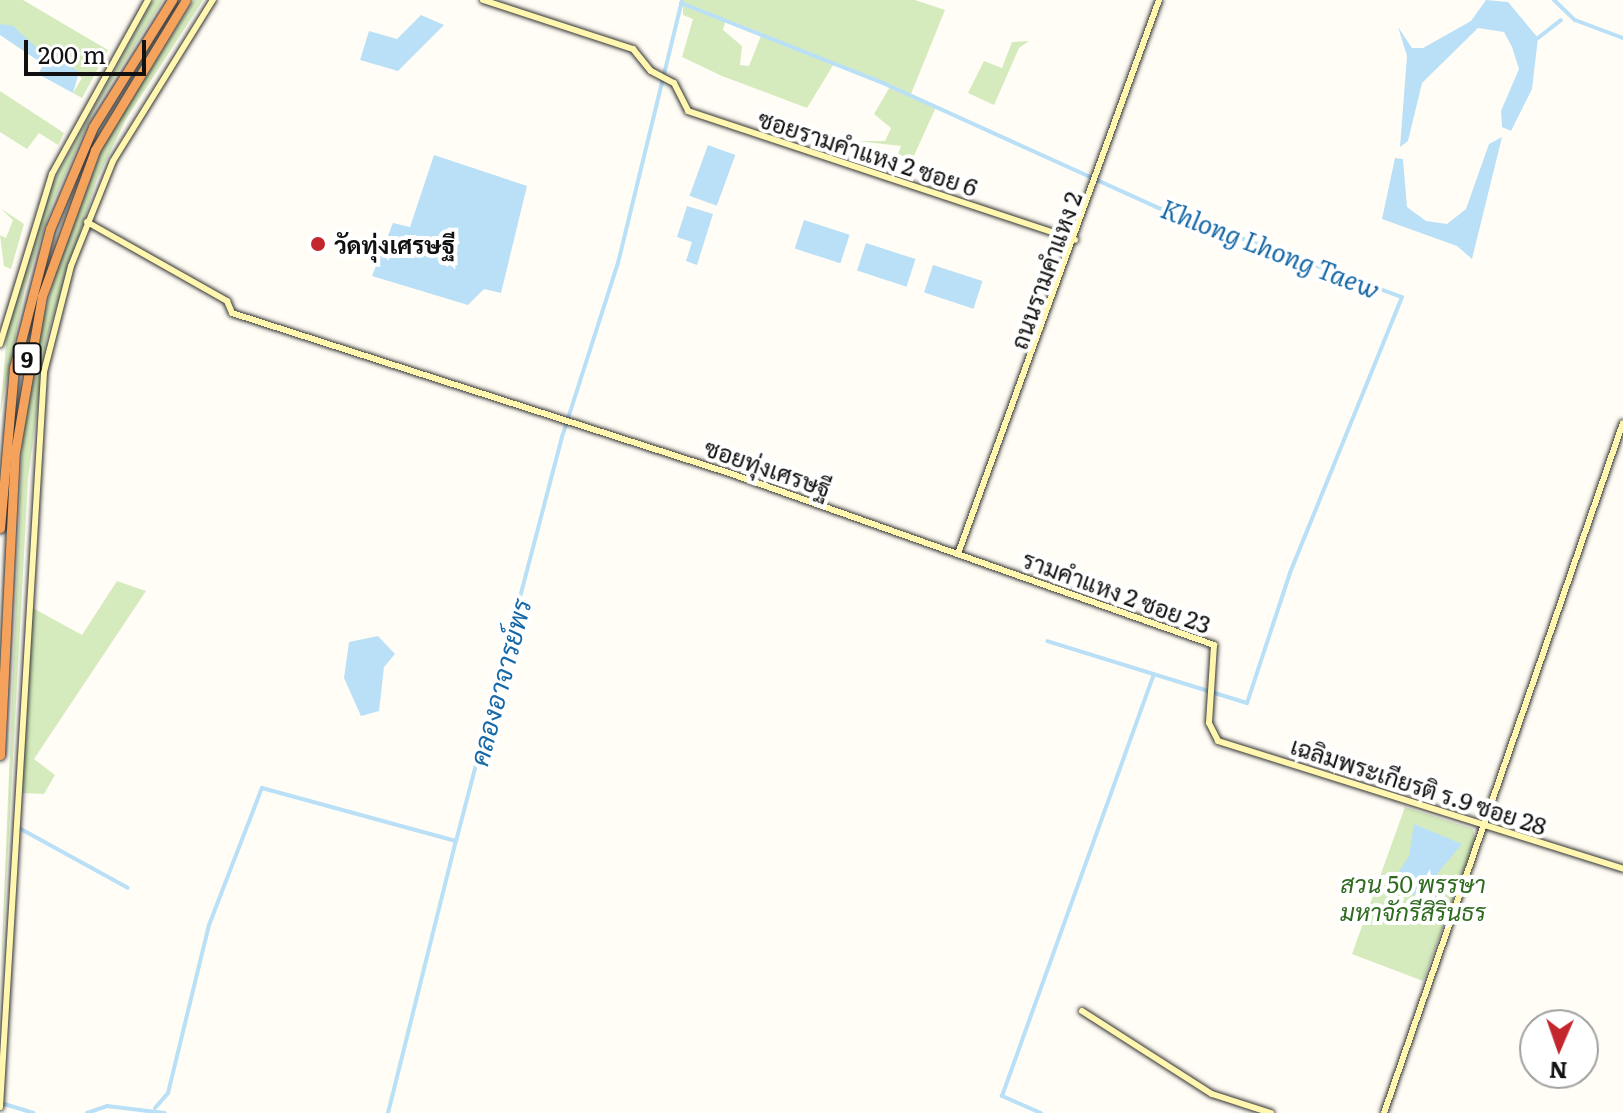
<!DOCTYPE html>
<html>
<head>
<meta charset="utf-8">
<style>
	body { margin:0 }
	#map { position:relative; width:1623px; height:1113px; overflow:hidden; background:#fffdf5; font-family:Literata,Sarabun,serif }
	div>[style] { position:absolute }
	.green>* { inset:0; background:#d5ebbd }
	.water>* { inset:0; background:#b9e0f7; transform-origin:0 0 }
	.canal>* { height:4px; margin:-2px; padding:0 2px; transform-origin:2px; border-radius:2px; background:#b9e0f7 }
	.roads { filter:drop-shadow(0 0 2px #333) drop-shadow(0 0 2px #333) }
	.secondary>* { height:6px; margin:-3px; padding:0 3px; transform-origin:3px; border-radius:3px; background:#fff6b0 }
	.highway>* { height:9px; margin:-4.5px; padding:0 4.5px; transform-origin:4.5px; border-radius:4.5px; background:#f5a25d }
	.dots>* { width:22px; height:22px; translate:-50% -50%; box-sizing:border-box; border:4px solid #fff; border-radius:50% }
	span { translate:-50% -50%; white-space:nowrap; text-align:center; line-height:1.15; -webkit-text-stroke:8px #fff; paint-order:stroke }
	.shield-label span { padding:2px 6px; background:#fff; border:2px solid; border-radius:6px; -webkit-text-stroke-width:0 }
	.shield-label { font-size:22px; color:#111; font-weight:700 }
	.street-label { font-size:24px; color:#111 }
	.poi-label { font-size:24px; color:#111; font-weight:700 }
	.left { translate:0 -50%; text-align:left }
	.park-label { font-size:24px; color:#2f6b1f; font-style:italic }
	.water-label { font-size:26px; color:#1768a6; font-style:italic }
	.north { position:absolute; left:1519px; top:1009px; width:80px; height:80px; box-sizing:border-box; background:#fff; border:2px solid #a0a0a0; border-radius:50%; rotate:182deg; font-size:22px; font-weight:700; line-height:32px; text-align:center; color:#111 }
	.north::after { content:''; display:block; margin:auto; width:28px; height:36px; background:#c4262e; clip-path:polygon(50% 0,100% 100%,50% 72%,0 100%) }
	.scale { position:absolute; left:24px; top:40px; width:122px; height:36px; box-sizing:border-box; border:4px solid #111; border-top:0; padding-left:10px; font-size:24px; line-height:28px; white-space:nowrap; color:#111; -webkit-text-stroke:6px #fff; paint-order:stroke }
</style>
</head>
<body>
<div id="map">
	<div class="green">
		<div style="clip-path:polygon(0 0,23px 0,108px 50px,82px 98px,73px 93px,82px 78px,47px 57px,34px 71px,46px 56px,0 24px)"></div>
		<div style="clip-path:polygon(153px 0,163px 0,93px 112px,53px 202px,25px 288px,0 414px,8px 323px,47px 193px)"></div>
		<div style="clip-path:polygon(194px 0,203px 0,126px 119px,97px 179px,46px 340px,28px 479px,0 1000px,22px 447px,37px 342px,60px 256px,105px 142px)"></div>
		<div style="clip-path:polygon(evenodd,683px 0,915px 0,945px 10px,911px 94px,936px 107px,912px 160px,898px 154px,901px 146px,857px 141px,885px 141px,891px 128px,874px 114px,891px 85px,835px 62px,807px 108px,722px 76px,682px 57px,693px 19px,683px 15px,683px 0,726px 19px,762px 33px,749px 66px,740px 65px,742px 46px,723px 30px,726px 19px)"></div>
		<div style="clip-path:polygon(1029px 41px,1019px 48px,994px 105px,968px 93px,984px 61px,1002px 68px,1012px 42px)"></div>
		<div style="clip-path:polygon(0 91px,64px 133px,58px 145px,39px 133px,27px 149px,0 132px)"></div>
		<div style="clip-path:polygon(0 208px,24px 224px,11px 269px,4px 266px,0 235px,6px 238px,13px 220px)"></div>
		<div style="clip-path:polygon(117px 581px,146px 591px,34px 759px,55px 775px,44px 794px,21px 793px,31px 607px,82px 635px)"></div>
		<div style="clip-path:polygon(1405px 807px,1473px 829px,1475px 840px,1423px 981px,1352px 954px)"></div>
	</div>
	<div class="water">
		<div style="clip-path:polygon(1486px 0,1508px 2px,1538px 38px,1532px 89px,1511px 131px,1502px 127px,1501px 111px,1519px 69px,1512px 47px,1504px 32px,1478px 28px,1422px 83px,1408px 141px,1400px 147px,1407px 56px,1398px 27px,1412px 48px,1423px 48px,1471px 21px)"></div>
		<div style="clip-path:polygon(421px 15px,444px 25px,398px 71px,360px 60px,369px 31px,397px 39px)"></div>
		<div style="clip-path:polygon(0 24px,13px 26px,46px 56px,40px 62px,0 35px)"></div>
		<div style="clip-path:polygon(50px 54px,79px 72px,73px 93px,38px 74px)"></div>
		<div style="clip-path:polygon(1502px 137px,1472px 259px,1457px 246px,1382px 219px,1395px 158px,1403px 159px,1407px 207px,1426px 221px,1447px 224px,1466px 209px,1489px 144px)"></div>
		<div style="left:708px;top:145px;width:29px;height:54px;rotate:20deg"></div>
		<div style="clip-path:polygon(434px 155px,527px 186px,501px 293px,484px 289px,468px 305px,372px 276px,393px 223px,410px 227px)"></div>
		<div style="clip-path:polygon(687px 206px,713px 214px,697px 265px,686px 261px,692px 242px,677px 237px)"></div>
		<div style="left:804px;top:220px;width:48px;height:30px;rotate:18deg"></div>
		<div style="left:866px;top:243px;width:52px;height:29px;rotate:18deg"></div>
		<div style="left:933px;top:265px;width:52px;height:29px;rotate:18deg"></div>
		<div style="clip-path:polygon(378px 636px,395px 654px,384px 667px,379px 711px,361px 716px,344px 678px,349px 642px)"></div>
		<div style="clip-path:polygon(1414px 824px,1462px 844px,1437px 874px,1436px 901px,1388px 888px,1409px 856px)"></div>
	</div>
	<div class="canal">
		<div style="left:1554px;top:0;width:29px;rotate:44deg"></div>
		<div style="left:1575px;top:20px;width:51px;rotate:20.6deg"></div>
		<div style="left:681px;top:3px;width:217px;rotate:21.6deg"></div>
		<div style="left:883px;top:83px;width:300px;rotate:24.4deg"></div>
		<div style="left:1156px;top:207px;width:262px;rotate:20.1deg"></div>
		<div style="left:1402px;top:297px;width:298px;rotate:112.1deg"></div>
		<div style="left:1290px;top:573px;width:137px;rotate:108.3deg"></div>
		<div style="left:1247px;top:703px;width:209px;rotate:-162.8deg"></div>
		<div style="left:1538px;top:38px;width:29px;rotate:-38deg"></div>
		<div style="left:19px;top:828px;width:124px;rotate:28.8deg"></div>
		<div style="left:1px;top:1103px;width:34px;rotate:17deg"></div>
		<div style="left:155px;top:1108px;width:20px;rotate:-49deg"></div>
		<div style="left:168px;top:1093px;width:173px;rotate:-76.3deg"></div>
		<div style="left:209px;top:925px;width:147px;rotate:-68.9deg"></div>
		<div style="left:262px;top:788px;width:201px;rotate:15.3deg"></div>
		<div style="left:456px;top:841px;width:421px;rotate:-75.3deg"></div>
		<div style="left:563px;top:434px;width:180px;rotate:-72.2deg"></div>
		<div style="left:618px;top:263px;width:271px;rotate:-76.3deg"></div>
		<div style="left:87px;top:1113px;width:21px;rotate:-19deg"></div>
		<div style="left:107px;top:1106px;width:58px;rotate:6.9deg"></div>
		<div style="left:388px;top:1113px;width:280px;rotate:-76deg"></div>
		<div style="left:1041px;top:1113px;width:43px;rotate:-156.4deg"></div>
		<div style="left:1002px;top:1096px;width:446px;rotate:-70.2deg"></div>
	</div>
	<div class="roads">
		<div class="secondary">
			<div style="left:483px;top:0;width:158px;rotate:18.1deg"></div>
			<div style="left:633px;top:49px;width:28px;rotate:51deg"></div>
			<div style="left:651px;top:71px;width:26px;rotate:28deg"></div>
			<div style="left:674px;top:83px;width:31px;rotate:63deg"></div>
			<div style="left:688px;top:111px;width:408px;rotate:18.4deg"></div>
			<div style="left:87px;top:222px;width:161px;rotate:29.4deg"></div>
			<div style="left:227px;top:301px;width:13px;rotate:67deg"></div>
			<div style="left:232px;top:313px;width:522px;rotate:17.85deg"></div>
			<div style="left:729px;top:473px;width:515px;rotate:19.53deg"></div>
			<div style="left:1214px;top:645px;width:78px;rotate:93.7deg"></div>
			<div style="left:1209px;top:723px;width:20px;rotate:63deg"></div>
			<div style="left:1218px;top:741px;width:425px;rotate:17.5deg"></div>
			<div style="left:0;top:344px;width:178px;rotate:-73deg"></div>
			<div style="left:52px;top:174px;width:199px;rotate:-61.1deg"></div>
			<div style="left:959px;top:551px;width:586px;rotate:-70.05deg"></div>
			<div style="left:1082px;top:1011px;width:154px;rotate:32.6deg"></div>
			<div style="left:1212px;top:1094px;width:62px;rotate:17.9deg"></div>
			<div style="left:0;top:1107px;width:736px;rotate:-86.57deg"></div>
			<div style="left:44px;top:372px;width:109px;rotate:-75.7deg"></div>
			<div style="left:71px;top:266px;width:113px;rotate:-68.2deg"></div>
			<div style="left:113px;top:161px;width:190px;rotate:-58.2deg"></div>
			<div style="left:1384px;top:1113px;width:730px;rotate:-70.9deg"></div>
		</div>
		<div class="highway">
			<div style="left:0;top:528px;width:161px;rotate:-85deg"></div>
			<div style="left:14px;top:368px;width:144px;rotate:-75.5deg"></div>
			<div style="left:50px;top:229px;width:111px;rotate:-67.1deg"></div>
			<div style="left:93px;top:127px;width:150px;rotate:-58.1deg"></div>
			<div style="left:0;top:755px;width:303px;rotate:-87.2deg"></div>
			<div style="left:15px;top:452px;width:158px;rotate:-80.2deg"></div>
			<div style="left:42px;top:296px;width:155px;rotate:-70deg"></div>
			<div style="left:95px;top:150px;width:175px;rotate:-58.8deg"></div>
		</div>
	</div>
	<div class="dots">
		<div style="left:318px;top:244px;background:#c4262e"></div>
	</div>
	<div class="shield-label">
		<span style="left:27px;top:359px">9</span>
	</div>
	<div class="street-label">
		<span style="left:868px;top:152px;rotate:18deg">ซอยรามคำแหง 2 ซอย 6</span>
		<span style="left:1045px;top:270px;rotate:-70deg">ถนนรามคำแหง 2</span>
		<span style="left:768px;top:467px;rotate:19deg">ซอยทุ่งเศรษฐี</span>
		<span style="left:1117px;top:591px;rotate:20deg">รามคำแหง 2 ซอย 23</span>
		<span style="left:1419px;top:785px;rotate:18deg">เฉลิมพระเกียรติ ร.9 ซอย 28</span>
	</div>
	<div class="poi-label">
		<span class="left" style="left:334px;top:244px">วัดทุ่งเศรษฐี</span>
	</div>
	<div class="park-label">
		<span style="left:1413px;top:897px">สวน 50 พรรษา<br>มหาจักรีสิรินธร</span>
	</div>
	<div class="water-label">
		<span style="left:1271px;top:248px;rotate:21deg">Khlong Lhong Taew</span>
		<span style="left:499px;top:682px;rotate:-75deg">คลองอาจารย์พร</span>
	</div>
	<div class="north">N</div>
	<div class="scale">200 m</div>
</div>
</body>
</html>
